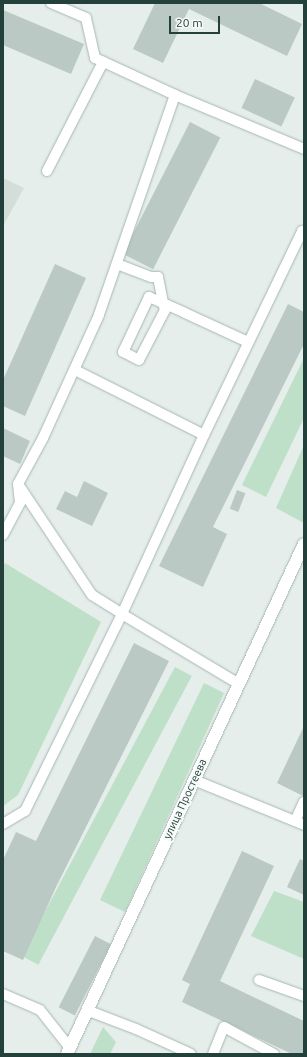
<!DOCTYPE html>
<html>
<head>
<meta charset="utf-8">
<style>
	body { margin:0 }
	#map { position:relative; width:307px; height:1057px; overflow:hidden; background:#e5eeea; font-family:Ubuntu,sans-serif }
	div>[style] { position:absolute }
	.built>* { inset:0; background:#d3ded9 }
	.green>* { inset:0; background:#bedfc8; transform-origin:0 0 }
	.building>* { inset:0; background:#bac9c3; transform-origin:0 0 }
	.roads { filter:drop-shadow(0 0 1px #a7b6b2) drop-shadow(0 0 1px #a7b6b2) }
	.service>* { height:10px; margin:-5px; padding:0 5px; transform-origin:5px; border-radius:5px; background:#fff }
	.tertiary>* { height:12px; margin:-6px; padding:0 6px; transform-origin:6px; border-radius:6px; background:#fff }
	span { translate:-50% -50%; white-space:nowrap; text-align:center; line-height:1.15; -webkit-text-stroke:4px #f6faf8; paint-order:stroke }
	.street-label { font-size:11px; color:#24403a }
	.frame { position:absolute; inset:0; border:4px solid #24403a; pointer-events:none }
	.scale { position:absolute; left:169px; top:16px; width:51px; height:18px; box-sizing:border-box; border:2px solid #24403a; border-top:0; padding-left:5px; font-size:12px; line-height:14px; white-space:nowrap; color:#24403a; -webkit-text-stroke:3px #f6faf8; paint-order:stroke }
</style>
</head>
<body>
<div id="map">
	<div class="built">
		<div style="clip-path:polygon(3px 178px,24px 188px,3px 226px)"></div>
	</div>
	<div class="green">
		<div style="clip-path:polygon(304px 358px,304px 418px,266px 497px,242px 485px)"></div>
		<div style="clip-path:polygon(304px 445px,304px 523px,276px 508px)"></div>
		<div style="clip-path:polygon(5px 563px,101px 622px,18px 795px,3px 806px,3px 568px)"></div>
		<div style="left:175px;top:667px;width:19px;height:327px;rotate:28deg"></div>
		<div style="clip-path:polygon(204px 683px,224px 693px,125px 912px,100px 900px)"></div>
		<div style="clip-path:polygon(274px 891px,304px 902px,304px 959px,251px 936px)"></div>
		<div style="clip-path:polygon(103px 1027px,116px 1042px,110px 1054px,90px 1054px)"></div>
	</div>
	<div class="building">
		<div style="clip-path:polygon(155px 3px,259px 3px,302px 24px,287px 56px,189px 9px,163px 63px,133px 49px)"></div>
		<div style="clip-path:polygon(3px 10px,84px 44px,71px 74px,3px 45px)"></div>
		<div style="left:255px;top:79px;width:44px;height:32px;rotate:25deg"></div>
		<div style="left:190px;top:122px;width:34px;height:148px;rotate:27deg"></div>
		<div style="clip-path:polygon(55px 264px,86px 278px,25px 416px,3px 406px,3px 380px)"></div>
		<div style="clip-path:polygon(288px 304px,304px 312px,304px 344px,213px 527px,227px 534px,203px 587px,159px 566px)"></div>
		<div style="clip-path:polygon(3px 428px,30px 441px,20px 464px,3px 456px)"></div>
		<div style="clip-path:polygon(84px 481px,108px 493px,92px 526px,56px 509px,65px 491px,77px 497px)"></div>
		<div style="left:237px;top:490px;width:9px;height:20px;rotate:21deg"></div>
		<div style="clip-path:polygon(134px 643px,169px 661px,56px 887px,23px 960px,3px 951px,3px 860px,16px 832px,36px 841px)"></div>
		<div style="clip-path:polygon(304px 726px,304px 794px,303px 796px,277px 783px)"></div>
		<div style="clip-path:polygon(242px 851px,274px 866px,220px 981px,304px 1021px,304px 1054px,292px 1054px,182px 1002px,190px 984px,182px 980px)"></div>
		<div style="clip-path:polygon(300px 859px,304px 861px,304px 895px,287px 887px)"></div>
		<div style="left:95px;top:936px;width:18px;height:80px;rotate:27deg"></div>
	</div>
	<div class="roads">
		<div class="service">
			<div style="left:51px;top:3px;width:38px;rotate:23deg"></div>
			<div style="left:86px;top:18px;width:41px;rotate:77.3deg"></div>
			<div style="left:95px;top:58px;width:88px;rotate:24.8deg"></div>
			<div style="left:175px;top:95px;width:140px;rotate:22.7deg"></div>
			<div style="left:175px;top:95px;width:233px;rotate:109.1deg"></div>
			<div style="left:99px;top:315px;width:135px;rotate:114.5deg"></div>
			<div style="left:43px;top:438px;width:52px;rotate:118.5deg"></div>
			<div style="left:18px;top:484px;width:133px;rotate:56.3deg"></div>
			<div style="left:92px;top:595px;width:36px;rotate:32deg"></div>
			<div style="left:122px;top:614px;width:197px;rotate:-65.4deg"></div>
			<div style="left:204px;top:435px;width:226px;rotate:-64.3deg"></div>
			<div style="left:302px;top:231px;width:2px;rotate:27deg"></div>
			<div style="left:47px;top:171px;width:123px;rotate:-62.8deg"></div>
			<div style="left:117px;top:264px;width:36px;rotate:21deg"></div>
			<div style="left:151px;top:277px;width:7px"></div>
			<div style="left:158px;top:277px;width:26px;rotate:79deg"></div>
			<div style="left:163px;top:303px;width:7px;rotate:74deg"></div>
			<div style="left:165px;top:310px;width:56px;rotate:117.5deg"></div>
			<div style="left:139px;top:360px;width:18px;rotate:-153deg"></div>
			<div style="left:123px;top:352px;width:61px;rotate:-64.7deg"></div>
			<div style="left:149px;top:297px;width:15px;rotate:23deg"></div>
			<div style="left:163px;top:303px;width:24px;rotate:24deg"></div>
			<div style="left:185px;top:313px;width:69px;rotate:24.7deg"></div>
			<div style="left:75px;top:370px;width:144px;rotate:26.7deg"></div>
			<div style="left:3px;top:535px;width:36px;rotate:-62deg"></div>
			<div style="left:20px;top:503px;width:18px;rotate:-96deg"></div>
			<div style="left:194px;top:780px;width:119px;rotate:22.2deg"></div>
			<div style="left:295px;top:821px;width:21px;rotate:-65deg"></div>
			<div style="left:3px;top:824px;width:26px;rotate:-31deg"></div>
			<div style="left:25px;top:811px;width:220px;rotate:-63.8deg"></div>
			<div style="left:122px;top:614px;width:136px;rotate:30.9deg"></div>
			<div style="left:259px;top:980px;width:48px;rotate:19.6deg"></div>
			<div style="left:3px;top:994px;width:40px;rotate:23.4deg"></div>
			<div style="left:40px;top:1010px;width:48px;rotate:51.7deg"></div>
			<div style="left:89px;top:1011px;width:50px;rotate:21deg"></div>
			<div style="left:136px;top:1029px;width:60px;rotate:24.4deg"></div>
			<div style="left:213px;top:1054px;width:29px;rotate:-68deg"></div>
			<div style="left:224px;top:1027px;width:57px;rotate:28.4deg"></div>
		</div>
		<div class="tertiary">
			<div style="left:67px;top:1054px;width:562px;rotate:-65.08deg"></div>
		</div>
	</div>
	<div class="street-label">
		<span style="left:185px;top:799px;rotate:-65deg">улица Простеева</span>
	</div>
	<div class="frame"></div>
	<div class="scale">20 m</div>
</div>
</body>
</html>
